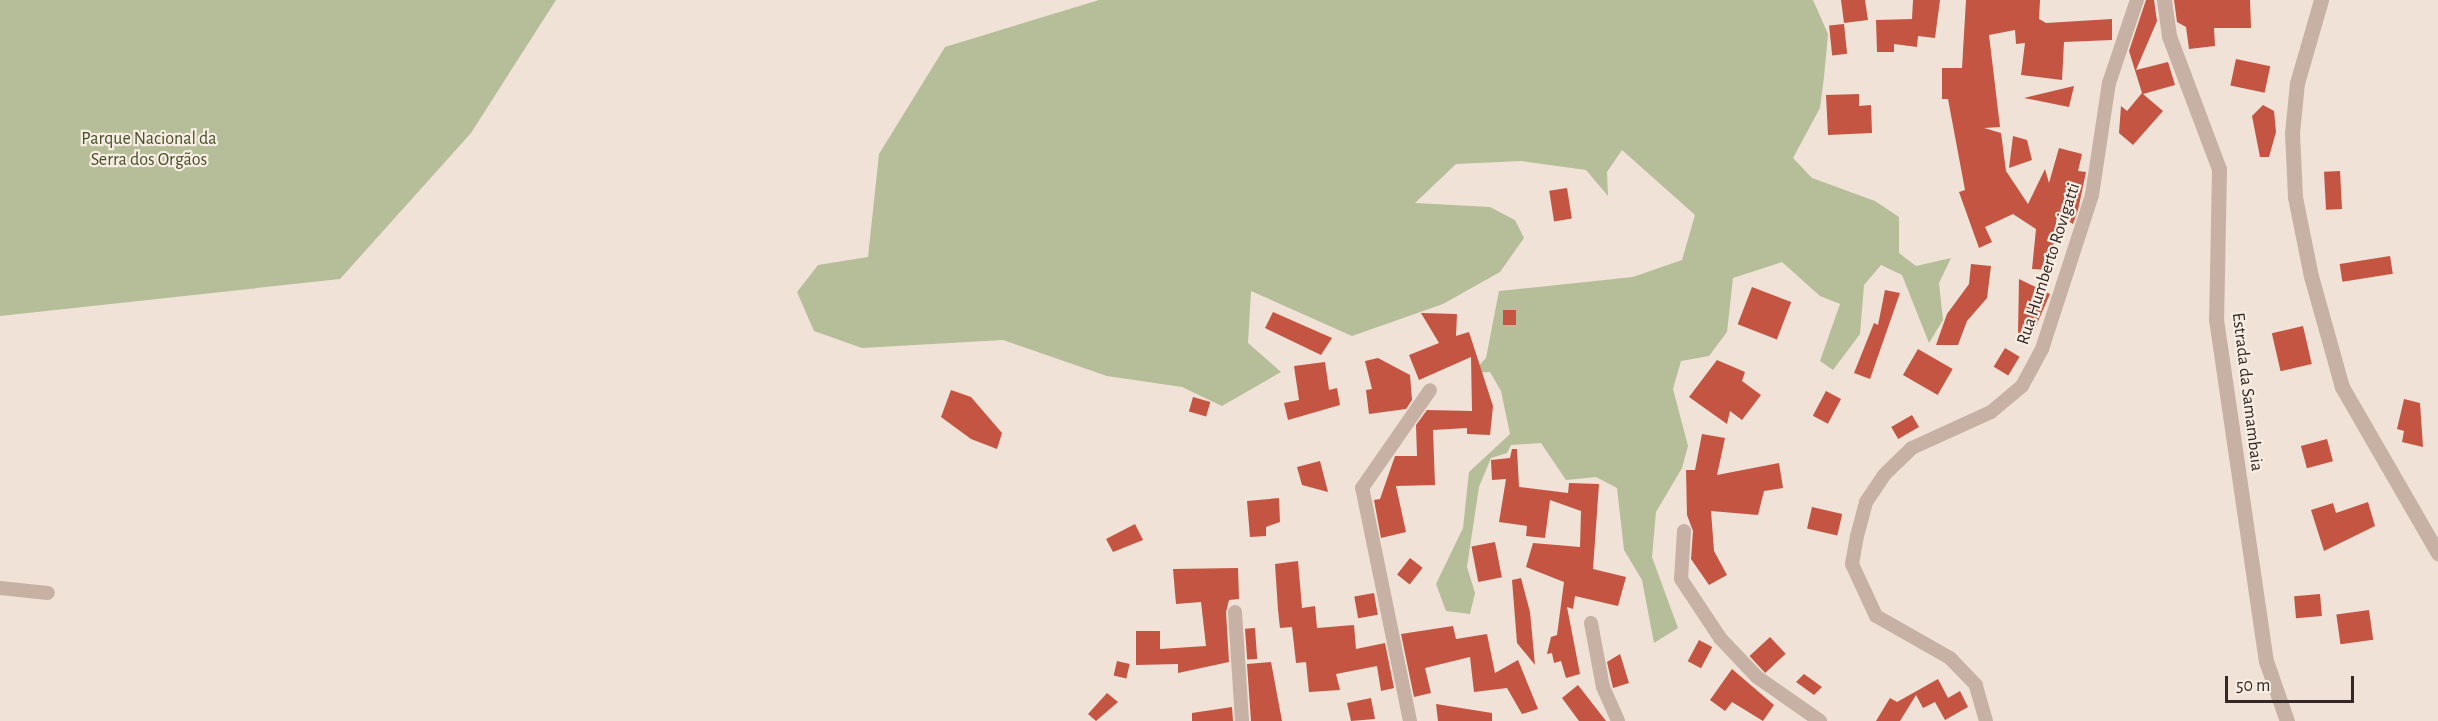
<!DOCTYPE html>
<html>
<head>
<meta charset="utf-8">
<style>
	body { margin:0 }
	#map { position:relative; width:2438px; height:721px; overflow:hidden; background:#f0e2d7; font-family:"Alegreya Sans",sans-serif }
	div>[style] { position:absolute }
	.green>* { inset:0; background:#b5be98 }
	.building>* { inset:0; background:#c35542; transform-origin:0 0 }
	.minor>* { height:14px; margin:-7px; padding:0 7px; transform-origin:7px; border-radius:7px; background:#c7b1a4 }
	.tertiary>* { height:15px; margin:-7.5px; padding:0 7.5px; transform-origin:7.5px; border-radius:7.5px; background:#c7b1a4 }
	span { translate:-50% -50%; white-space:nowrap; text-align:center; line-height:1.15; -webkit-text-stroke:4.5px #f8ede3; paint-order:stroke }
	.park-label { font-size:18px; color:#46512a }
	.street-label { font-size:18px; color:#332825 }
	.scale { position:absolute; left:2225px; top:676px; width:129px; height:27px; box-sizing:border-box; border:3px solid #332825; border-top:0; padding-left:8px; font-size:18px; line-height:21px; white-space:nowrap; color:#332825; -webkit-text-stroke:4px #f8ede3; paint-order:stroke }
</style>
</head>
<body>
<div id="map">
	<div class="green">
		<div style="clip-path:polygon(0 0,556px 0,471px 133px,340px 279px,0 316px)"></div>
		<div style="clip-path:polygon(1099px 0,1813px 0,1828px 34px,1824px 77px,1820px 108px,1793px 158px,1812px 178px,1875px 201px,1899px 217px,1899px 253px,1916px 266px,1951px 258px,1939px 283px,1943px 320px,1929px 343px,1902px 275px,1881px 265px,1864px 285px,1860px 334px,1833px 370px,1820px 361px,1840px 304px,1820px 296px,1782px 262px,1733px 278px,1727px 332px,1709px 356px,1681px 361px,1673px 389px,1688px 446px,1682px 468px,1656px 512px,1652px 557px,1678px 628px,1654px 643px,1642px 580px,1624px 550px,1617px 488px,1596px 477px,1566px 480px,1541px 443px,1511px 445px,1507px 453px,1491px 458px,1479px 487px,1467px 567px,1475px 593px,1470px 614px,1446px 611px,1436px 584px,1463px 528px,1469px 472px,1510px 434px,1501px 391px,1490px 372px,1472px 373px,1486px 358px,1499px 291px,1633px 277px,1682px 260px,1695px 215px,1622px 150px,1607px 172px,1608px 196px,1586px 170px,1521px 161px,1456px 164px,1415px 203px,1490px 207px,1515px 220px,1524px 238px,1500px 272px,1443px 304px,1352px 336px,1251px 291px,1248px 343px,1281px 372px,1222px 406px,1182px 387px,1107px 376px,1003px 340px,862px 348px,814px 331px,797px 292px,818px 265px,868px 257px,879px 154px,945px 47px)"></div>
	</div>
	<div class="building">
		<div style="clip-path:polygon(1841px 0,1865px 0,1868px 20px,1844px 23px)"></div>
		<div style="clip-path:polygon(1913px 0,1940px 0,1935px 38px,1918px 36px,1917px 47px,1894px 44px,1894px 52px,1877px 52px,1876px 20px,1912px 19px)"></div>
		<div style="clip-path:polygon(1966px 0,2040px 0,2039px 19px,2046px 23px,2112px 19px,2112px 40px,2064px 42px,2062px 80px,2021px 75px,2025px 43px,2016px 44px,2015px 30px,1989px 35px,2000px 127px,1984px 128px,2001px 133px,2006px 171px,2028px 204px,2045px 169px,2049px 183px,2059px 148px,2082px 154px,2078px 171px,2086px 172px,2078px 210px,2073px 224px,2057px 214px,2051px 270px,2032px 269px,2036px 229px,2013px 214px,1985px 227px,1992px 242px,1979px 248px,1959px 192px,1965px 190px,1948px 99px,1942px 99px,1942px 68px,1962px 68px)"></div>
		<div style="clip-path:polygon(2146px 0,2154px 0,2157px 21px,2136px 70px,2168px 62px,2175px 85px,2143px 94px,2163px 111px,2133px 145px,2119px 133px,2121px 106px,2127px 111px,2142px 93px,2129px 51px)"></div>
		<div style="clip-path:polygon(2174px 0,2250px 0,2251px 28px,2214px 28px,2215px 46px,2189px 49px,2186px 27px,2177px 22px)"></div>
		<div style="left:1844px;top:24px;width:30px;height:15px;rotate:84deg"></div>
		<div style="left:2236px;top:59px;width:35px;height:27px;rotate:12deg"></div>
		<div style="clip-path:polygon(2074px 86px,2069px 107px,2024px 98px)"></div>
		<div style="clip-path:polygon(1859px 94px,1859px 106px,1871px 105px,1872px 133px,1828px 135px,1826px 95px)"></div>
		<div style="clip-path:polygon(2263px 105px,2274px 111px,2276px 132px,2269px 157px,2260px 157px,2252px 116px)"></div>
		<div style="clip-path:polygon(2013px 136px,2027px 140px,2032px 160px,2009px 168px)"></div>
		<div style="left:2340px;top:171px;width:38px;height:16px;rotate:87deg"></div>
		<div style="left:1567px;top:188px;width:31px;height:18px;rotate:81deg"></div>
		<div style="left:2390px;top:256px;width:18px;height:51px;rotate:81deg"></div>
		<div style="clip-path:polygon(1971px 264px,1991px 266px,1987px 298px,1967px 321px,1958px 345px,1936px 345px,1947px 314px,1969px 284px)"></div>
		<div style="clip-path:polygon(2019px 279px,2050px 294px,2033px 333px,2018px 333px)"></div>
		<div style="left:1752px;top:287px;width:42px;height:40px;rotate:21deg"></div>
		<div style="clip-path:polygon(1885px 290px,1900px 293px,1870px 379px,1854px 373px,1874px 323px,1878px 325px)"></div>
		<div style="left:1503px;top:310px;width:13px;height:15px"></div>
		<div style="clip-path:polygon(1273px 312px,1332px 338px,1321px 355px,1265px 328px)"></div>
		<div style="clip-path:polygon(1421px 313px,1457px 314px,1456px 336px,1469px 332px,1493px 406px,1490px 435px,1467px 434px,1467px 428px,1433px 430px,1435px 485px,1396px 486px,1406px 532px,1381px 538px,1374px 500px,1380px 499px,1395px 456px,1417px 456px,1416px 425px,1427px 410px,1472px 411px,1471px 357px,1419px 380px,1409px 355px,1439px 343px)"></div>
		<div style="left:2303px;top:326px;width:39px;height:32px;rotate:77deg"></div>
		<div style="left:2005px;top:348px;width:17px;height:22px;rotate:31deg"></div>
		<div style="left:1918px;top:349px;width:40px;height:30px;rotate:30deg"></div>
		<div style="clip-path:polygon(1378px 358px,1410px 375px,1412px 400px,1406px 409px,1369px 414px,1366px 390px,1372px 389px,1365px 361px)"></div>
		<div style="clip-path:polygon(1717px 360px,1745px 372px,1742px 381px,1761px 395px,1742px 420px,1730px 411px,1727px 424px,1689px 397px)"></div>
		<div style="clip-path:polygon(1325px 362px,1329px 390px,1337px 388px,1340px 405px,1288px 420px,1284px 403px,1299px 400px,1294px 366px)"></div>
		<div style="clip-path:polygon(951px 390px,971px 397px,1002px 433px,997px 449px,971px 439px,941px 417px)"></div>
		<div style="left:1826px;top:391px;width:17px;height:28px;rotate:28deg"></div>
		<div style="left:1193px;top:397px;width:18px;height:15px;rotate:16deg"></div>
		<div style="clip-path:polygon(2404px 399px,2420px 403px,2423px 447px,2402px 442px,2404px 431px,2397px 429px)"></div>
		<div style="left:1912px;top:415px;width:14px;height:24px;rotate:60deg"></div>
		<div style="clip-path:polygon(1702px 434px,1725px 438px,1717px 475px,1779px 463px,1783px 488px,1764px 491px,1758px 515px,1711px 511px,1714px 551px,1727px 575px,1709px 585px,1691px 559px,1693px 531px,1687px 515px,1686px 470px,1695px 470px)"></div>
		<div style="left:2327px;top:439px;width:23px;height:27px;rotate:75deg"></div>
		<div style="clip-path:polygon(1512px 449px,1517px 449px,1519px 487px,1568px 493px,1569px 483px,1599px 484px,1593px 569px,1626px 577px,1618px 606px,1575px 596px,1573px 609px,1567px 607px,1580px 674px,1566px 678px,1561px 661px,1554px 663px,1552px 653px,1547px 654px,1551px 637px,1557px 635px,1564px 582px,1526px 567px,1533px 543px,1580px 547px,1581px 511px,1550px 500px,1545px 538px,1526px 536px,1527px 526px,1499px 522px,1506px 479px,1492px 480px,1491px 460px,1510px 458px)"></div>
		<div style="clip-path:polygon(1320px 461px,1328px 492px,1302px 485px,1297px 467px)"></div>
		<div style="clip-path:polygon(1279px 498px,1280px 522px,1266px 527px,1266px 536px,1250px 537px,1247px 501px)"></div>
		<div style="clip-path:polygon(2368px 502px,2375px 526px,2324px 551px,2311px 510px,2333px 503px,2336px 513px)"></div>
		<div style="left:1812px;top:507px;width:31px;height:22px;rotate:13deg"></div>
		<div style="clip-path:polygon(1135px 524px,1143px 540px,1113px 552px,1106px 539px)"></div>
		<div style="left:1495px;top:542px;width:36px;height:24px;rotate:79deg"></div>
		<div style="left:1410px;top:558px;width:16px;height:21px;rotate:38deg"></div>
		<div style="clip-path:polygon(1298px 561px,1302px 608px,1315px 606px,1317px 628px,1354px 625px,1356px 649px,1385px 643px,1394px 688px,1381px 691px,1377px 666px,1336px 674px,1340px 690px,1309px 692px,1306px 662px,1296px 663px,1292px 627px,1280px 628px,1278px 610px,1275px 564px)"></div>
		<div style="clip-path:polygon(1238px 568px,1239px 599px,1229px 600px,1226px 612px,1229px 662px,1178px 673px,1178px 664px,1136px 665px,1136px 631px,1160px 631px,1160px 649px,1206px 646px,1201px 602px,1176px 604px,1173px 569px)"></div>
		<div style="clip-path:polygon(1521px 578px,1530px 612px,1535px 665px,1517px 643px,1512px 580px)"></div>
		<div style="left:1374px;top:593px;width:22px;height:20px;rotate:80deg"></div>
		<div style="left:2320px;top:594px;width:22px;height:26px;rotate:85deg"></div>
		<div style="left:2369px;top:610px;width:30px;height:33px;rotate:82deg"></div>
		<div style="clip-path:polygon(1453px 626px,1456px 639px,1487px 634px,1495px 673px,1518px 660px,1538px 709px,1522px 714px,1507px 688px,1474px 692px,1470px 657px,1425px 668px,1431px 693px,1414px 697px,1401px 634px)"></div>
		<div style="left:1255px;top:628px;width:31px;height:10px;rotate:86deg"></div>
		<div style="left:1770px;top:637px;width:23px;height:28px;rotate:47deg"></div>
		<div style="left:1699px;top:640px;width:15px;height:24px;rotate:28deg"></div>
		<div style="clip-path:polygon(1620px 654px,1629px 683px,1613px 688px,1607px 662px)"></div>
		<div style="left:1117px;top:661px;width:13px;height:15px;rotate:13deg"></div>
		<div style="clip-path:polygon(1271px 662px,1282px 721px,1251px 721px,1247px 664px)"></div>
		<div style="clip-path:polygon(1732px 669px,1774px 705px,1763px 721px,1732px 702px,1725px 711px,1710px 700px)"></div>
		<div style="clip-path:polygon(1804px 674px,1822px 687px,1814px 695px,1796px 682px)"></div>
		<div style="clip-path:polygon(1938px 679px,1948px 698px,1960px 691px,1968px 707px,1945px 720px,1935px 702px,1923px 708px,1916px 695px,1900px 721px,1876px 721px,1890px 698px,1897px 702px)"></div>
		<div style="clip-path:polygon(1578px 685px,1606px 721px,1579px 721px,1562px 698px)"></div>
		<div style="clip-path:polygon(1107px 693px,1118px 702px,1096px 721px,1088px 714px)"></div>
		<div style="clip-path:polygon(1371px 698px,1375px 719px,1351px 721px,1347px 703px)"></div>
		<div style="clip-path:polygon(1436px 704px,1492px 713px,1492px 721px,1438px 721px)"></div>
		<div style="clip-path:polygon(1232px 707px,1233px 721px,1192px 721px,1192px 713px)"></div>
	</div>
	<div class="minor">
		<div style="left:1684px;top:531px;width:48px;rotate:93.6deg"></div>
		<div style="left:1681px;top:579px;width:71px;rotate:56.5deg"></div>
		<div style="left:1720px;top:638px;width:54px;rotate:46.5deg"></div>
		<div style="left:1757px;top:677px;width:77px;rotate:34.9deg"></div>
		<div style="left:0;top:588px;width:48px;rotate:5.9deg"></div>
		<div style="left:1235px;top:612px;width:109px;rotate:86.3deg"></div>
		<div style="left:1591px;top:623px;width:65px;rotate:79.4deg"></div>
		<div style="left:1603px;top:687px;width:37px;rotate:66deg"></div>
		<div style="left:1410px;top:721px;width:238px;rotate:-101.6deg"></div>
		<div style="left:1362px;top:488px;width:119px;rotate:-55.2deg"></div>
		<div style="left:1986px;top:721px;width:37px;rotate:-106deg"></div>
		<div style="left:1976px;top:685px;width:37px;rotate:-134deg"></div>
		<div style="left:1950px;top:658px;width:85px;rotate:-150.4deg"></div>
		<div style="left:1876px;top:616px;width:57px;rotate:-114.8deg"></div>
		<div style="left:1852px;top:564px;width:28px;rotate:-80deg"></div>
		<div style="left:1857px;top:536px;width:35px;rotate:-75deg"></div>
		<div style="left:1866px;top:502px;width:32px;rotate:-56deg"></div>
		<div style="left:1884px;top:475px;width:39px;rotate:-44deg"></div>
		<div style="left:1912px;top:448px;width:87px;rotate:-24.5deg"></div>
		<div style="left:1991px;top:412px;width:40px;rotate:-40deg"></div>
		<div style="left:2022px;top:386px;width:42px;rotate:-61.6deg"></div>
		<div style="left:2042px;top:349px;width:162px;rotate:-72deg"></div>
		<div style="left:2092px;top:195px;width:113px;rotate:-81.4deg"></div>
		<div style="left:2109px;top:83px;width:88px;rotate:-71.4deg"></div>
	</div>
	<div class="tertiary">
		<div style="left:2164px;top:0;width:36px;rotate:82deg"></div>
		<div style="left:2169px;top:36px;width:142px;rotate:69.4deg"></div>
		<div style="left:2219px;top:169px;width:150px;rotate:91.1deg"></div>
		<div style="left:2216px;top:319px;width:346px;rotate:81.7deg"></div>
		<div style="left:2266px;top:661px;width:64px;rotate:70.7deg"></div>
		<div style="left:2321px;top:0;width:86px;rotate:106.1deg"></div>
		<div style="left:2297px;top:83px;width:50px;rotate:95.7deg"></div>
		<div style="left:2292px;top:133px;width:64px;rotate:87.3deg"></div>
		<div style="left:2295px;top:197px;width:81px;rotate:78.6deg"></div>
		<div style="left:2311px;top:276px;width:115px;rotate:74.4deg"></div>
		<div style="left:2342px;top:387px;width:192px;rotate:60deg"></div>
	</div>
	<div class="park-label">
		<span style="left:149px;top:150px">Parque Nacional da<br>Serra dos Orgãos</span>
	</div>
	<div class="street-label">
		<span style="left:2049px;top:264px;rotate:-72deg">Rua Humberto Rovigatti</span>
		<span style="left:2247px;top:392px;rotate:83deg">Estrada da Samambaia</span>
	</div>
	<div class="scale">50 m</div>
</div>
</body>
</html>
